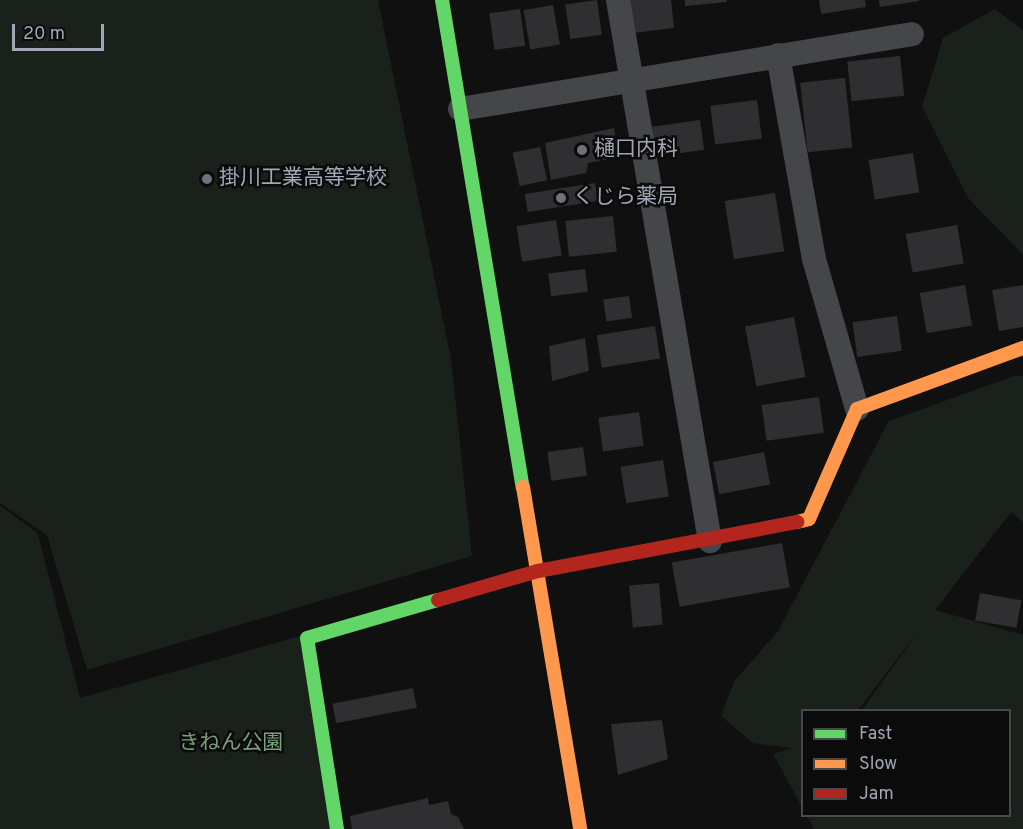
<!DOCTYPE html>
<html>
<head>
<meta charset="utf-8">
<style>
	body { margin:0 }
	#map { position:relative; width:1023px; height:829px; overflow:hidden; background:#101011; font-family:Overpass,"Noto Sans JP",sans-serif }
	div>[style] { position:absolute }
	.green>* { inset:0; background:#1a211b }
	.building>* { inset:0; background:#2f2f31; transform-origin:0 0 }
	.street>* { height:24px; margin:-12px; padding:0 12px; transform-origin:12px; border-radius:12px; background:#454649 }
	.fast>* { height:14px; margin:-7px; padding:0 7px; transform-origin:7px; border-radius:7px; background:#63d668 }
	.slow>* { height:14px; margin:-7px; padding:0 7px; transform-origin:7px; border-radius:7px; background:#ff974d }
	.jam>* { height:14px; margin:-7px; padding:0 7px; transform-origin:7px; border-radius:7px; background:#b3261e }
	.dots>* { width:16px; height:16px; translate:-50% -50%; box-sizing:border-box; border:3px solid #0b0b0c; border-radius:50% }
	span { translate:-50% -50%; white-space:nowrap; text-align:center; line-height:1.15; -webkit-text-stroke:5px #0b0b0c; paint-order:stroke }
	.poi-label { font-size:21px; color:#a0a6b3 }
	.left { translate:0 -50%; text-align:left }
	.park-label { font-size:21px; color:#76a078 }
	.legend { position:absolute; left:801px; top:709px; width:210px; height:108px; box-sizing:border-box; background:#0b0b0c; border:2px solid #47494f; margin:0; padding:8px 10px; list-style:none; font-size:18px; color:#a0a6b3 }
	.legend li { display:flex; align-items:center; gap:12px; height:30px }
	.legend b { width:30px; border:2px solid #47494f }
	.scale { position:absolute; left:12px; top:24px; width:92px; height:27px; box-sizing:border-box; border:3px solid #a0a6b3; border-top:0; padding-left:8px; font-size:18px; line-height:21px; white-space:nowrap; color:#a0a6b3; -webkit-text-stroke:4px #0b0b0c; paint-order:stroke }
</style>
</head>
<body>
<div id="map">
	<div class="green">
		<div style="clip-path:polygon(0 0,378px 0,451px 359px,472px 556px,87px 670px,47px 535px,0 503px)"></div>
		<div style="clip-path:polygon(995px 9px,1023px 30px,1023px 255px,968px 198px,922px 107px,943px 38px)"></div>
		<div style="clip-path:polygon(1014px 376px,1023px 376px,1023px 522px,1011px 512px,935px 610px,1023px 635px,1023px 829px,814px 829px,807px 816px,1010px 816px,1010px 710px,862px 710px,921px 628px,858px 710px,802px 710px,802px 807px,773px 754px,792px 748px,753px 743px,721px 716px,734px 682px,778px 631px,889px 421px)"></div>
		<div style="clip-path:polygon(0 505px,38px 534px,80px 698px,300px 636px,334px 829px,0 829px)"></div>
	</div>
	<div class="building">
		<div style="left:597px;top:0;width:35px;height:32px;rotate:82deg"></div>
		<div style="clip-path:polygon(629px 0,671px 0,674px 28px,633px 33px)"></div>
		<div style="clip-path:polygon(685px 0,727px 0,727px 2px,685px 6px)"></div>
		<div style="clip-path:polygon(819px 0,865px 0,866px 7px,821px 14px)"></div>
		<div style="clip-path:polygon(879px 0,919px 0,919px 1px,880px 7px)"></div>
		<div style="left:553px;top:5px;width:40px;height:30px;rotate:80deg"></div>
		<div style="left:520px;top:9px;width:37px;height:31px;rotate:82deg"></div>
		<div style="left:900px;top:56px;width:40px;height:53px;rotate:84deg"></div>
		<div style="left:845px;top:78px;width:70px;height:45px;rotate:84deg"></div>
		<div style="left:757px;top:100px;width:39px;height:47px;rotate:83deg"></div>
		<div style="left:700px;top:120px;width:30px;height:54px;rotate:82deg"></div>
		<div style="clip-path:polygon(614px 128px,619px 157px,588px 163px,586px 173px,551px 180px,545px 143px)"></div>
		<div style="left:540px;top:147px;width:34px;height:28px;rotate:78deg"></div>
		<div style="left:913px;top:153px;width:40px;height:45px;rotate:81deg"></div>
		<div style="left:595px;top:183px;width:18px;height:71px;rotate:81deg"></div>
		<div style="left:775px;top:193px;width:59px;height:51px;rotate:81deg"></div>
		<div style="left:613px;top:216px;width:36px;height:48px;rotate:84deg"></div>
		<div style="left:556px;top:220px;width:36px;height:40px;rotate:81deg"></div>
		<div style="left:957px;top:225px;width:39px;height:52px;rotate:80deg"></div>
		<div style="left:585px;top:269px;width:23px;height:37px;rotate:83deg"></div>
		<div style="left:965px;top:285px;width:41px;height:46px;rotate:80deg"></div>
		<div style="clip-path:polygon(1023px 285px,1023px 327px,999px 331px,992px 290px)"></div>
		<div style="left:629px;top:296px;width:22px;height:26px;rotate:82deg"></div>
		<div style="left:897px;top:316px;width:35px;height:45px;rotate:82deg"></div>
		<div style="left:794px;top:317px;width:61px;height:50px;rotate:79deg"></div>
		<div style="left:655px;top:326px;width:33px;height:59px;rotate:81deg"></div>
		<div style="clip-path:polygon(585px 338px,589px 371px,552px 381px,549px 346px)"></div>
		<div style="left:819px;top:397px;width:36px;height:58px;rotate:82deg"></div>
		<div style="left:639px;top:412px;width:34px;height:41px;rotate:82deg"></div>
		<div style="left:583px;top:447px;width:29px;height:36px;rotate:82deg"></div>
		<div style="left:764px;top:452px;width:33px;height:52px;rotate:79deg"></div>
		<div style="left:663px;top:460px;width:37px;height:43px;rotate:81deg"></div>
		<div style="left:782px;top:543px;width:45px;height:112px;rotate:80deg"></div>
		<div style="left:659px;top:583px;width:42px;height:30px;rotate:85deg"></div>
		<div style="left:980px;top:593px;width:42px;height:28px;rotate:10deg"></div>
		<div style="left:413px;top:688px;width:20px;height:82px;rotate:79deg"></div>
		<div style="clip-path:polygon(662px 720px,668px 759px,618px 775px,611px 724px)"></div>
		<div style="clip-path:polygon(428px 798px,429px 805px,448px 801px,451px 814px,458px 817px,464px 829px,352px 829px,350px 816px)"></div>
	</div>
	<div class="street">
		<div style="left:618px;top:0;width:549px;rotate:80.35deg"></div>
		<div style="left:778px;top:55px;width:207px;rotate:80deg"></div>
		<div style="left:814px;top:259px;width:156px;rotate:74deg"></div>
		<div style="left:460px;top:109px;width:458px;rotate:-9.4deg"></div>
	</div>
	<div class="fast">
		<div style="left:442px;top:0;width:494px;rotate:80.6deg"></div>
		<div style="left:337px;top:829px;width:193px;rotate:-98.9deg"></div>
		<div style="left:307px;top:638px;width:136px;rotate:-16.2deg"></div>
	</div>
	<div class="slow">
		<div style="left:523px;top:487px;width:347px;rotate:80.5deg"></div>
		<div style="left:797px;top:522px;width:12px;rotate:-14deg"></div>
		<div style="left:809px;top:519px;width:120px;rotate:-66.4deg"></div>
		<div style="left:857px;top:409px;width:177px;rotate:-20.2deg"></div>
	</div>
	<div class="jam">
		<div style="left:438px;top:600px;width:104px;rotate:-16.2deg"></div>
		<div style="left:538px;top:571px;width:264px;rotate:-10.7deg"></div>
	</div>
	<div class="dots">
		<div style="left:582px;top:150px;background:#6e727a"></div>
		<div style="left:207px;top:179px;background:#6e727a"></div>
		<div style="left:561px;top:198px;background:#6e727a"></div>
	</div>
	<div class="poi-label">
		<span class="left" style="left:594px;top:150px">樋口内科</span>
		<span class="left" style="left:219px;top:179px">掛川工業高等学校</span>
		<span class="left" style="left:573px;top:198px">くじら薬局</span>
	</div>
	<div class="park-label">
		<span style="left:231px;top:744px">きねん公園</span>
	</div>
	<ul class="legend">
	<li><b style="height:8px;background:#63d668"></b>Fast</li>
	<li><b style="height:8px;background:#ff974d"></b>Slow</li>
	<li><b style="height:8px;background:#b3261e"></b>Jam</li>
	</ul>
	<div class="scale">20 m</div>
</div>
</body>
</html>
